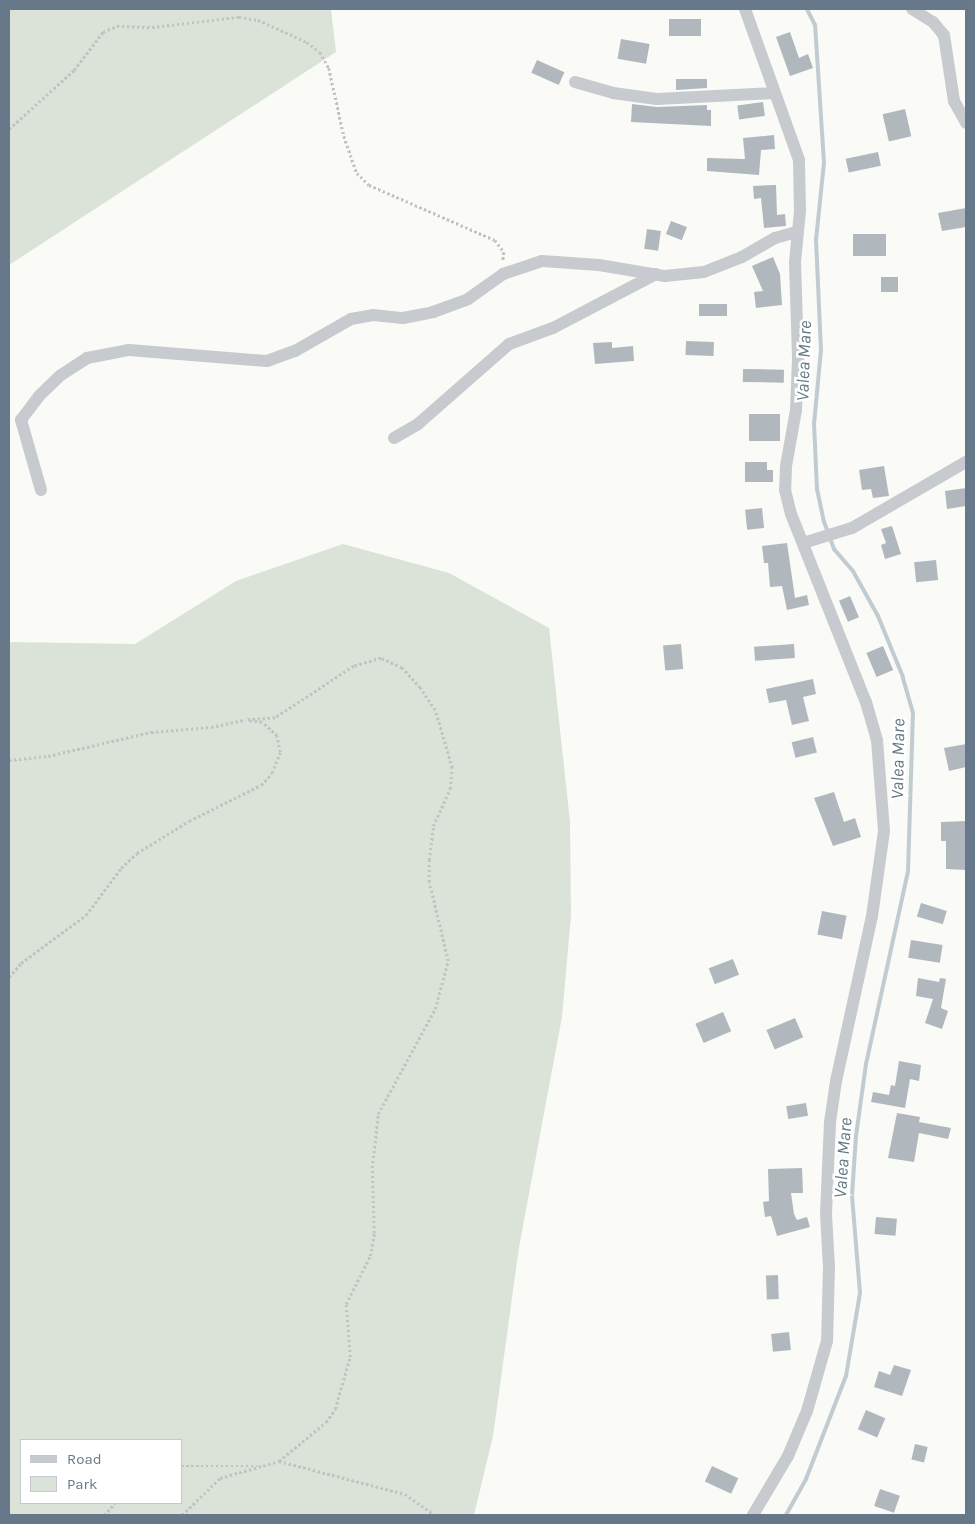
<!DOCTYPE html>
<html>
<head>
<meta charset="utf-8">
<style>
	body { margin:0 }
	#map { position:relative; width:975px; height:1524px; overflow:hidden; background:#fafaf7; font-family:Karla,sans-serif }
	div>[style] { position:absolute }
	.green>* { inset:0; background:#dbe2d8 }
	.stream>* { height:4px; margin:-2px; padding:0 2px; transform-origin:2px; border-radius:2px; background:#c1ccd1 }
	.building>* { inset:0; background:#b0b8be; transform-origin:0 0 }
	.path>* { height:2.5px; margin-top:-1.25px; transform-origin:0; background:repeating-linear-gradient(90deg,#c0c3c5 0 2.5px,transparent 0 5px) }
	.minor>* { height:12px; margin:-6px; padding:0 6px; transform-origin:6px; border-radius:6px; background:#c7cbcf }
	span { translate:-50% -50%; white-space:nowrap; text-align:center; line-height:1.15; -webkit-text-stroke:5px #fff; paint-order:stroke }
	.water-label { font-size:18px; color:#637985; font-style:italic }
	.frame { position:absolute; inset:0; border:10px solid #67788a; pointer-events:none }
	.legend { position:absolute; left:20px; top:1439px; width:162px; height:65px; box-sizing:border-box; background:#fff; border:1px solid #c2c9d0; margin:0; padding:6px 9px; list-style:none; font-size:15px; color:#67788a }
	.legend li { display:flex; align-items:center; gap:10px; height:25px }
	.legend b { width:25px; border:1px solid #c2c9d0 }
</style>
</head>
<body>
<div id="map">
	<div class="green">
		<div style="clip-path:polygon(9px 9px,331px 9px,336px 52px,9px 265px)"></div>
		<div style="clip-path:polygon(evenodd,343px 544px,449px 573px,549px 628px,570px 822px,571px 915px,562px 1017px,519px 1247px,493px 1436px,474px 1515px,9px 1515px,9px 642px,135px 644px,236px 581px,343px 544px,21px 1440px,181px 1440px,181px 1503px,21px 1503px,21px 1440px)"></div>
	</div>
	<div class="stream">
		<div style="left:786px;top:1515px;width:41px;rotate:-60.9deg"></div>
		<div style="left:806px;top:1479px;width:110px;rotate:-68.8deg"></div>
		<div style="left:846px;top:1376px;width:84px;rotate:-80.4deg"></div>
		<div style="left:860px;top:1293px;width:97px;rotate:-94.7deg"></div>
		<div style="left:852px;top:1196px;width:60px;rotate:-86.2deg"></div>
		<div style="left:856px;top:1136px;width:73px;rotate:-82.1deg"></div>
		<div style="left:866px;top:1064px;width:198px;rotate:-77.7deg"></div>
		<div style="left:908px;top:871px;width:158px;rotate:-88.2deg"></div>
		<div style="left:913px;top:713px;width:37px;rotate:-106deg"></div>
		<div style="left:903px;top:677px;width:66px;rotate:-112.3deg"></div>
		<div style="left:878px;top:616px;width:51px;rotate:-119.1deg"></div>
		<div style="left:853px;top:571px;width:29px;rotate:-131deg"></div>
		<div style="left:834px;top:549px;width:29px;rotate:-110deg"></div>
		<div style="left:824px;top:522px;width:34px;rotate:-102deg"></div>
		<div style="left:817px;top:489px;width:65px;rotate:-92.6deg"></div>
		<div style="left:814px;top:424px;width:74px;rotate:-84.6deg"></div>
		<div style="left:821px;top:350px;width:110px;rotate:-92.6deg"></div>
		<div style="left:816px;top:240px;width:77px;rotate:-84.1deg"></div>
		<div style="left:824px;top:163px;width:138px;rotate:-93.7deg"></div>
		<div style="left:815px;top:25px;width:18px;rotate:-117deg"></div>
	</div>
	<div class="building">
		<div style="left:669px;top:19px;width:32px;height:17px"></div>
		<div style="clip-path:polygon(790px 32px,799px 58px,808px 54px,813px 68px,790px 76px,776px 37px)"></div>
		<div style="left:621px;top:39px;width:29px;height:20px;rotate:10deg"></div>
		<div style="left:537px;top:60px;width:30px;height:14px;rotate:24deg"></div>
		<div style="clip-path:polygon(676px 79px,707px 79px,707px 88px,676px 90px)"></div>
		<div style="left:763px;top:102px;width:14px;height:26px;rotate:82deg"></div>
		<div style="clip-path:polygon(632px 104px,657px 107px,707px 105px,707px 110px,711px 110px,711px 126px,631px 122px)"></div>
		<div style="left:905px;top:109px;width:28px;height:23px;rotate:77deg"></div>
		<div style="clip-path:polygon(774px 135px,775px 149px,761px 150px,759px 175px,707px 171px,707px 158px,745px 159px,743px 138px)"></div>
		<div style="left:878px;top:152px;width:14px;height:33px;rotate:78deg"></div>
		<div style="clip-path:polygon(776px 185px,777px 215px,785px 214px,786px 226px,764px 228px,761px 198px,754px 199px,753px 186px)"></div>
		<div style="clip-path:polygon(966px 208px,966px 227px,942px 231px,938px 213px)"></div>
		<div style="left:671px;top:221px;width:17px;height:14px;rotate:21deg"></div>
		<div style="left:647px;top:229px;width:14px;height:20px;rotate:8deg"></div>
		<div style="left:853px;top:234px;width:33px;height:22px"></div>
		<div style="clip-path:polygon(773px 257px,780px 274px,782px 305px,756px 308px,754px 292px,763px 291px,752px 266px)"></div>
		<div style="left:881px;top:277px;width:17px;height:15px"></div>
		<div style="left:727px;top:304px;width:12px;height:28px;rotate:90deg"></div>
		<div style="left:686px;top:341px;width:28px;height:14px;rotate:2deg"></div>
		<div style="clip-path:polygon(612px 342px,612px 348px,633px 346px,634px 361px,595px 364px,593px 343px)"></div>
		<div style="left:743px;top:369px;width:41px;height:13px;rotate:1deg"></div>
		<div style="left:749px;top:414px;width:31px;height:27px"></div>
		<div style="clip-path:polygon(745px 462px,767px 462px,767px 470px,773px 470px,773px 482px,745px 482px)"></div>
		<div style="clip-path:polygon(884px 466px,889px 496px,873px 498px,871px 489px,862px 490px,859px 470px)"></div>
		<div style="clip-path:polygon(966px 488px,966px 506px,947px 509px,945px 491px)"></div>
		<div style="left:762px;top:508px;width:20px;height:17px;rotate:84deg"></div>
		<div style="clip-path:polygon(892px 526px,901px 554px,885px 559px,881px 545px,886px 543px,881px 529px)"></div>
		<div style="clip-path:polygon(787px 543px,795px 598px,807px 595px,809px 605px,787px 610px,782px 586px,770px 587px,768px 563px,764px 563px,762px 546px)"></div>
		<div style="left:936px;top:560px;width:20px;height:22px;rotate:84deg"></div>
		<div style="left:850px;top:596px;width:23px;height:12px;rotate:67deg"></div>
		<div style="left:681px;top:644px;width:25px;height:18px;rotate:85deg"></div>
		<div style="left:794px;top:644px;width:14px;height:40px;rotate:86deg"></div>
		<div style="left:883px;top:646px;width:26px;height:18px;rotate:67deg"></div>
		<div style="clip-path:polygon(813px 679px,816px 694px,803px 697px,809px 721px,792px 725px,786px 700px,769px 703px,766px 689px)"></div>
		<div style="left:813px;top:737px;width:16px;height:22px;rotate:76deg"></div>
		<div style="clip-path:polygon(966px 744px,966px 767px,949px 771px,944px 748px)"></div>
		<div style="clip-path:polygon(834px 792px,844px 822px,855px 818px,861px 837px,833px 846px,814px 798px)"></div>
		<div style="clip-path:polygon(966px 821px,966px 870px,946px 869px,946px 841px,941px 841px,941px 822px)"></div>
		<div style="left:921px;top:903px;width:27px;height:14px;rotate:17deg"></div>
		<div style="left:822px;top:911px;width:25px;height:24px;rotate:11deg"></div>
		<div style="left:911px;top:940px;width:32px;height:18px;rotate:9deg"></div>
		<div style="left:733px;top:959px;width:17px;height:26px;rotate:69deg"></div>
		<div style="clip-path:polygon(918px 978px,939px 982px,940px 978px,946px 979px,941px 1008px,948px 1011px,942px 1029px,925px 1023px,933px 999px,916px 996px)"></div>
		<div style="left:723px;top:1012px;width:21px;height:30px;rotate:67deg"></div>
		<div style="left:795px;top:1018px;width:21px;height:31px;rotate:67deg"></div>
		<div style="clip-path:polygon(899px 1061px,921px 1065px,919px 1081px,910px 1079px,905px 1108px,871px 1102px,873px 1092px,889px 1095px,891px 1085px,895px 1086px)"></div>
		<div style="left:806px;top:1103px;width:13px;height:20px;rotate:81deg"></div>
		<div style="clip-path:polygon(897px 1113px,920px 1117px,919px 1122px,951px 1128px,948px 1139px,919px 1133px,914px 1162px,888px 1158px)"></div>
		<div style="clip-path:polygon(802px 1168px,803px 1193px,791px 1193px,794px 1214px,797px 1220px,807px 1217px,810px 1227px,777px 1236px,771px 1216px,765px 1217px,763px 1202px,769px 1201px,768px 1169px)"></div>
		<div style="left:876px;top:1217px;width:21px;height:17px;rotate:5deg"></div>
		<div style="left:778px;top:1275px;width:24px;height:12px;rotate:88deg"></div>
		<div style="left:789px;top:1332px;width:18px;height:18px;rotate:84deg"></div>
		<div style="clip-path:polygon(894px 1365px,911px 1370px,902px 1396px,874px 1387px,879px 1371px,890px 1375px)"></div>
		<div style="left:866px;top:1410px;width:21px;height:21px;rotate:23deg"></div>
		<div style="left:915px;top:1444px;width:13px;height:16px;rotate:13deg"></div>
		<div style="left:712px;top:1466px;width:29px;height:17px;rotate:25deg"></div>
		<div style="left:880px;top:1489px;width:21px;height:18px;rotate:19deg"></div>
	</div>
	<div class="path">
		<div style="left:9px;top:129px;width:88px;rotate:-42.2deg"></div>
		<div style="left:74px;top:70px;width:48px;rotate:-52.7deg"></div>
		<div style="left:103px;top:32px;width:15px;rotate:-23deg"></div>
		<div style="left:117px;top:26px;width:35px;rotate:2deg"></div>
		<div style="left:152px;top:27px;width:88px;rotate:-6.6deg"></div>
		<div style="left:239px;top:17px;width:19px;rotate:9deg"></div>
		<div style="left:258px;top:20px;width:54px;rotate:24.2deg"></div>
		<div style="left:307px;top:42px;width:16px;rotate:38deg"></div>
		<div style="left:320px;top:52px;width:18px;rotate:61deg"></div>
		<div style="left:329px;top:68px;width:70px;rotate:77.6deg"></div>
		<div style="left:344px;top:136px;width:39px;rotate:71deg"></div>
		<div style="left:357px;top:173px;width:17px;rotate:45deg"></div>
		<div style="left:369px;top:185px;width:137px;rotate:23.6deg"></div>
		<div style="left:495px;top:240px;width:15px;rotate:53deg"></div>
		<div style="left:504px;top:252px;width:9px;rotate:96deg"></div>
		<div style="left:9px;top:760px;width:39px;rotate:-6deg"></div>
		<div style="left:48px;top:756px;width:106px;rotate:-13.1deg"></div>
		<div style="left:151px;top:732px;width:60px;rotate:-4.8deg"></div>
		<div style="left:211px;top:727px;width:35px;rotate:-12deg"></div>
		<div style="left:9px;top:977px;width:18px;rotate:-49deg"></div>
		<div style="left:21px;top:963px;width:81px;rotate:-36.4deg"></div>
		<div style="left:86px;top:915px;width:59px;rotate:-53.3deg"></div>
		<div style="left:121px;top:868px;width:22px;rotate:-43deg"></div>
		<div style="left:137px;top:853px;width:61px;rotate:-31.6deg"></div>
		<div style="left:189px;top:821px;width:80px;rotate:-26.6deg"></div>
		<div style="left:261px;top:785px;width:16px;rotate:-47deg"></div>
		<div style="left:272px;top:773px;width:22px;rotate:-69deg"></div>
		<div style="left:280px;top:752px;width:16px;rotate:-101deg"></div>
		<div style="left:277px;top:736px;width:21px;rotate:-137deg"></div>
		<div style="left:262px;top:722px;width:12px;rotate:-175deg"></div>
		<div style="left:279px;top:1461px;width:130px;rotate:14.7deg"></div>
		<div style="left:405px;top:1494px;width:37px;rotate:35deg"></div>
		<div style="left:181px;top:1466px;width:76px"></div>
		<div style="left:104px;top:1515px;width:16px;rotate:-47deg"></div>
		<div style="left:182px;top:1515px;width:53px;rotate:-44.2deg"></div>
		<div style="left:220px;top:1478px;width:61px;rotate:-16.1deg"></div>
		<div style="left:279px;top:1461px;width:61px;rotate:-39.7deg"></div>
		<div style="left:326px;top:1422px;width:16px;rotate:-55deg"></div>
		<div style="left:335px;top:1409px;width:54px;rotate:-73.9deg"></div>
		<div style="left:350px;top:1357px;width:53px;rotate:-94.3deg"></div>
		<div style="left:346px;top:1304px;width:54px;rotate:-63.4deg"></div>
		<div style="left:370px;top:1256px;width:23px;rotate:-80deg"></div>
		<div style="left:374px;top:1233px;width:65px;rotate:-91.8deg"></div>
		<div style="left:372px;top:1168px;width:54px;rotate:-83.7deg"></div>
		<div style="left:378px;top:1114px;width:119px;rotate:-61.5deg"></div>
		<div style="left:435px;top:1009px;width:50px;rotate:-74.8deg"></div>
		<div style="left:448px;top:961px;width:81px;rotate:-103.5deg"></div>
		<div style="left:429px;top:882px;width:22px;rotate:-90deg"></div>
		<div style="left:429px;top:860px;width:34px;rotate:-83deg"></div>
		<div style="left:433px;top:826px;width:41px;rotate:-65.3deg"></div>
		<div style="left:450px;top:789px;width:21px;rotate:-85deg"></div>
		<div style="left:452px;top:768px;width:60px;rotate:-106.3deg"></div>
		<div style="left:435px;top:710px;width:27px;rotate:-124deg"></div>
		<div style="left:420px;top:688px;width:27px;rotate:-132deg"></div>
		<div style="left:402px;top:668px;width:23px;rotate:-155deg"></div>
		<div style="left:381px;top:658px;width:28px;rotate:163deg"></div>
		<div style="left:354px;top:666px;width:95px;rotate:146.6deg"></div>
		<div style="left:275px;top:718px;width:30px;rotate:176deg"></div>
	</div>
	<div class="minor">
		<div style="left:745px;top:9px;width:160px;rotate:70.3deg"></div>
		<div style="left:799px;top:160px;width:51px;rotate:88.9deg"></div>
		<div style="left:800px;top:211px;width:51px;rotate:95.6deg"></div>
		<div style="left:795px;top:262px;width:97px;rotate:88.2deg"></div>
		<div style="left:798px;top:359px;width:51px;rotate:92.2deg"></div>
		<div style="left:796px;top:410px;width:57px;rotate:100.1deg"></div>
		<div style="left:786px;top:466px;width:24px;rotate:92deg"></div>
		<div style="left:785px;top:490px;width:25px;rotate:76deg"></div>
		<div style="left:791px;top:514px;width:202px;rotate:68.3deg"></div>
		<div style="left:866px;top:702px;width:40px;rotate:74deg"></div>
		<div style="left:877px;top:740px;width:91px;rotate:85.6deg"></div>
		<div style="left:884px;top:831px;width:86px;rotate:98deg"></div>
		<div style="left:872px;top:916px;width:169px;rotate:102.3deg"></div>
		<div style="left:836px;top:1081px;width:41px;rotate:98.3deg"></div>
		<div style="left:830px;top:1122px;width:92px;rotate:92.5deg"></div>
		<div style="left:826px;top:1214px;width:53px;rotate:86.8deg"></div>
		<div style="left:829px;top:1267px;width:74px;rotate:91.5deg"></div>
		<div style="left:827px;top:1341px;width:73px;rotate:105.9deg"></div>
		<div style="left:807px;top:1411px;width:49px;rotate:112.9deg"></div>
		<div style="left:788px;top:1456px;width:69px;rotate:120.7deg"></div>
		<div style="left:912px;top:9px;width:25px;rotate:32deg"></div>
		<div style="left:933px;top:22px;width:17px;rotate:50deg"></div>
		<div style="left:944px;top:35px;width:67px;rotate:81.4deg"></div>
		<div style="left:954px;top:101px;width:25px;rotate:61deg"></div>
		<div style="left:575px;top:82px;width:40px;rotate:16deg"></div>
		<div style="left:613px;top:93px;width:44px;rotate:7.8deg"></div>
		<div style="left:657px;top:99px;width:117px;rotate:-2.9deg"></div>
		<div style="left:394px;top:438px;width:28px;rotate:-30deg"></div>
		<div style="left:418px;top:424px;width:121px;rotate:-41.3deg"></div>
		<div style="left:509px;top:344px;width:47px;rotate:-20deg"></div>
		<div style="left:553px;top:328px;width:116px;rotate:-27.7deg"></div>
		<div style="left:41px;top:490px;width:73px;rotate:-105.9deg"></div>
		<div style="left:21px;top:420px;width:30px;rotate:-53deg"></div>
		<div style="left:39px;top:396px;width:30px;rotate:-44deg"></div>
		<div style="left:61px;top:375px;width:31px;rotate:-33deg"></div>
		<div style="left:87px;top:358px;width:43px;rotate:-10.8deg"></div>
		<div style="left:129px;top:350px;width:138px;rotate:4.6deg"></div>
		<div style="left:267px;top:361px;width:30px;rotate:-20deg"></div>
		<div style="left:295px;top:351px;width:64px;rotate:-29.7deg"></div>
		<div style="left:351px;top:319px;width:22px;rotate:-10deg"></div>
		<div style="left:373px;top:315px;width:30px;rotate:6deg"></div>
		<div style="left:403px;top:318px;width:31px;rotate:-11deg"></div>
		<div style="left:433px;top:312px;width:37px;rotate:-20deg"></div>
		<div style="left:468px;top:299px;width:43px;rotate:-35.5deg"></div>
		<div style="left:503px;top:274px;width:41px;rotate:-18.4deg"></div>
		<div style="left:542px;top:261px;width:57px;rotate:4deg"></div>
		<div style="left:599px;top:265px;width:67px;rotate:9.5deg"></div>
		<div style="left:665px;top:276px;width:39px;rotate:-6deg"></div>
		<div style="left:704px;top:272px;width:41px;rotate:-21.5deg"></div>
		<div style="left:742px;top:257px;width:38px;rotate:-30deg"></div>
		<div style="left:775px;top:238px;width:22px;rotate:-16deg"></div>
		<div style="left:803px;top:543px;width:51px;rotate:-17deg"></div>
		<div style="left:852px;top:528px;width:132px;rotate:-30.1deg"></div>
	</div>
	<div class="water-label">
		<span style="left:804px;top:361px;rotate:-88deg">Valea Mare</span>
		<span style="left:898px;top:759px;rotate:-89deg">Valea Mare</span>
		<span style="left:843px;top:1158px;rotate:-86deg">Valea Mare</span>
	</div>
	<div class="frame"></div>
	<ul class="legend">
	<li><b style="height:6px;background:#c7cbcf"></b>Road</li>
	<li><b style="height:14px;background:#dbe2d8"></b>Park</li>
	</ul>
</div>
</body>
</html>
